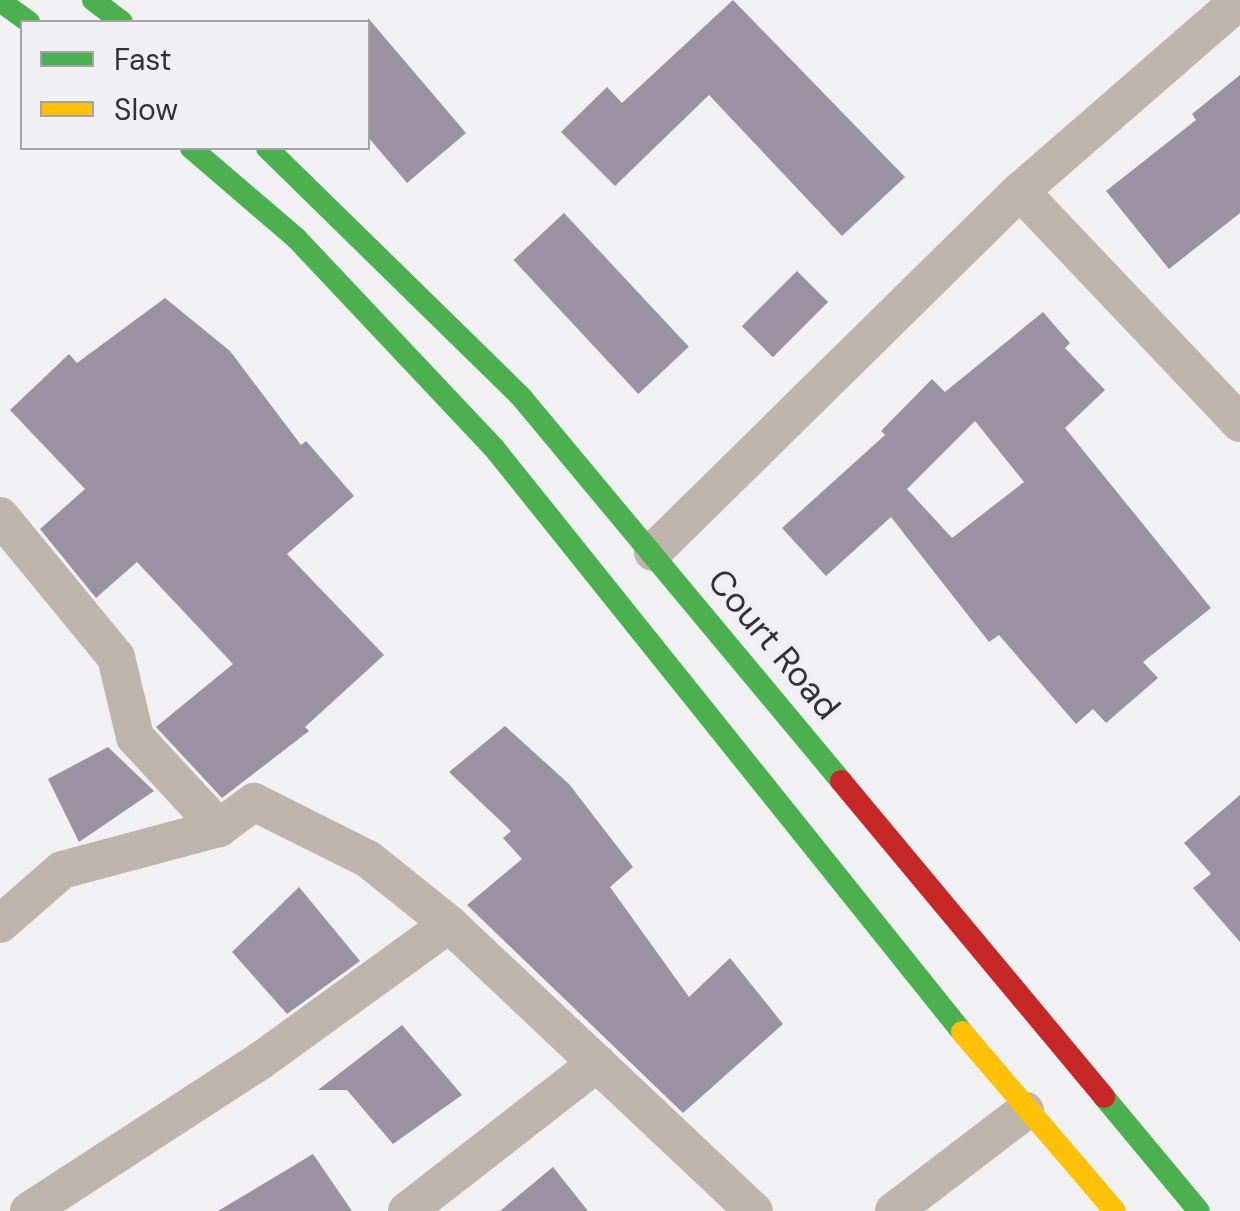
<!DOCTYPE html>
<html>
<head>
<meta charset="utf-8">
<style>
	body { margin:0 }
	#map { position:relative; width:1240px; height:1211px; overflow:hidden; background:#f1f0f2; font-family:"DM Sans",sans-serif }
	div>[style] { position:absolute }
	.building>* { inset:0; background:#9a92a3; transform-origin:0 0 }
	.street>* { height:38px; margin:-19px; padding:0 19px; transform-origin:19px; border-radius:19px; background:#beb4ab }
	.fast>* { height:22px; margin:-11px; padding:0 11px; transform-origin:11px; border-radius:11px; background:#4caf50 }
	.slow>* { height:22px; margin:-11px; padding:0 11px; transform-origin:11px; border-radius:11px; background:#ffc107 }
	.jam>* { height:22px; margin:-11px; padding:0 11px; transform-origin:11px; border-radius:11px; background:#c62828 }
	span { translate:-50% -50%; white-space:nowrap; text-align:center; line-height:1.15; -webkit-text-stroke:10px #f0eff3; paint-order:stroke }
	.street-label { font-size:35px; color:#323133 }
	.legend { position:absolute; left:20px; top:20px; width:350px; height:130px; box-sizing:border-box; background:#f0eff3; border:2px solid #a4a3a6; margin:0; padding:12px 18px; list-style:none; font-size:30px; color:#323133 }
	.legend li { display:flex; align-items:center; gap:20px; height:50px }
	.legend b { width:50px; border:2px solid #a4a3a6 }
</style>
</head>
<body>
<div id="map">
	<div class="building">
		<div style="clip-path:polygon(733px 0,905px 177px,842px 236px,709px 95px,615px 186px,561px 132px,607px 87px,622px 103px)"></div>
		<div style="clip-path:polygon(368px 18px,466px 133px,407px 183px,368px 137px)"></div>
		<div style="clip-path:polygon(1240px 75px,1240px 213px,1169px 269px,1106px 191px,1196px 120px,1192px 114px)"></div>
		<div style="left:564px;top:213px;width:183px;height:69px;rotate:47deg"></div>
		<div style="left:797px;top:271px;width:44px;height:78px;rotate:45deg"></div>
		<div style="clip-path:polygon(165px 298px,230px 351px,301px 445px,306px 441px,354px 496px,287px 554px,384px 655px,305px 727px,309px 731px,222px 798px,156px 727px,233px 664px,137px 562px,96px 598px,40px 529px,85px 489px,10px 410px,69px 354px,77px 363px)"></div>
		<div style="clip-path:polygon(evenodd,1043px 312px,1070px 343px,1065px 348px,1105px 390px,1065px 428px,1211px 608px,1143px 662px,1158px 678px,1106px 723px,1093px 709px,1076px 724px,999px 635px,989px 642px,891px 517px,826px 576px,782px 528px,885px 435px,881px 431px,932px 379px,945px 392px,1043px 312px,975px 421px,1024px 482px,952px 538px,907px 489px,975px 421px)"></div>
		<div style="clip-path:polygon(505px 726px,569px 784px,633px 867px,610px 887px,689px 997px,730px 958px,783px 1024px,683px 1113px,467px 905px,522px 859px,503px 838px,511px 831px,449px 772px)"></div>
		<div style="clip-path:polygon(108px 747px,154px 791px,79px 842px,48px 779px)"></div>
		<div style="clip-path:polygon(1240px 795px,1240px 942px,1193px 888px,1211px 874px,1184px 843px)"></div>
		<div style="clip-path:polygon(299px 887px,360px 961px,287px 1014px,232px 952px)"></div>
		<div style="clip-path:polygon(402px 1025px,462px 1095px,393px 1144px,347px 1090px,318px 1090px)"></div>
		<div style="clip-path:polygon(313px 1154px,352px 1211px,218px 1211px)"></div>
		<div style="clip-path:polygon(553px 1167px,588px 1211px,500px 1211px)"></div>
	</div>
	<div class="street">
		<div style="left:1240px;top:0;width:291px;rotate:139deg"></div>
		<div style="left:1020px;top:191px;width:320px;rotate:46.5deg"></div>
		<div style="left:0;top:516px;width:183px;rotate:50.6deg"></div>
		<div style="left:116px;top:657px;width:82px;rotate:76.6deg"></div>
		<div style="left:135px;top:737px;width:124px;rotate:47.3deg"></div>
		<div style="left:219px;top:828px;width:44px;rotate:-36.6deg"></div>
		<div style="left:254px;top:802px;width:127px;rotate:26.6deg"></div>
		<div style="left:368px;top:859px;width:104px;rotate:38.7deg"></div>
		<div style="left:449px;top:924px;width:419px;rotate:43.3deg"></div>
		<div style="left:653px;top:552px;width:515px;rotate:-44.53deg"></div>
		<div style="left:0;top:924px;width:82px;rotate:-41.1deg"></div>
		<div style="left:62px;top:870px;width:163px;rotate:-15deg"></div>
		<div style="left:29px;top:1211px;width:275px;rotate:-33deg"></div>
		<div style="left:260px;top:1061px;width:233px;rotate:-35.9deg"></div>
		<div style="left:407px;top:1211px;width:241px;rotate:-37.9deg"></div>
		<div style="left:894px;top:1211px;width:165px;rotate:-37.4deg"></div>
	</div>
	<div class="fast">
		<div style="left:93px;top:0;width:36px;rotate:37deg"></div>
		<div style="left:0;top:1px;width:36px;rotate:36deg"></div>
		<div style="left:191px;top:148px;width:140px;rotate:40.6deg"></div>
		<div style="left:297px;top:239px;width:287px;rotate:46.7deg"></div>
		<div style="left:494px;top:448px;width:748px;rotate:51.29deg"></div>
		<div style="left:267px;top:148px;width:357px;rotate:44.4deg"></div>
		<div style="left:522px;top:398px;width:498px;rotate:50.2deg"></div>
		<div style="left:1104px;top:1097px;width:148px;rotate:50.2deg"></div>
	</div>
	<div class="slow">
		<div style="left:962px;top:1032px;width:235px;rotate:49.5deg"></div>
	</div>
	<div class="jam">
		<div style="left:841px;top:781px;width:411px;rotate:50.2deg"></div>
	</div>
	<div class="street-label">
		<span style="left:774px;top:644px;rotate:50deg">Court Road</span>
	</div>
	<ul class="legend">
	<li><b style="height:12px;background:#4caf50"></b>Fast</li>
	<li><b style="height:12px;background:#ffc107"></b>Slow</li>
	</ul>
</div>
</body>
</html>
